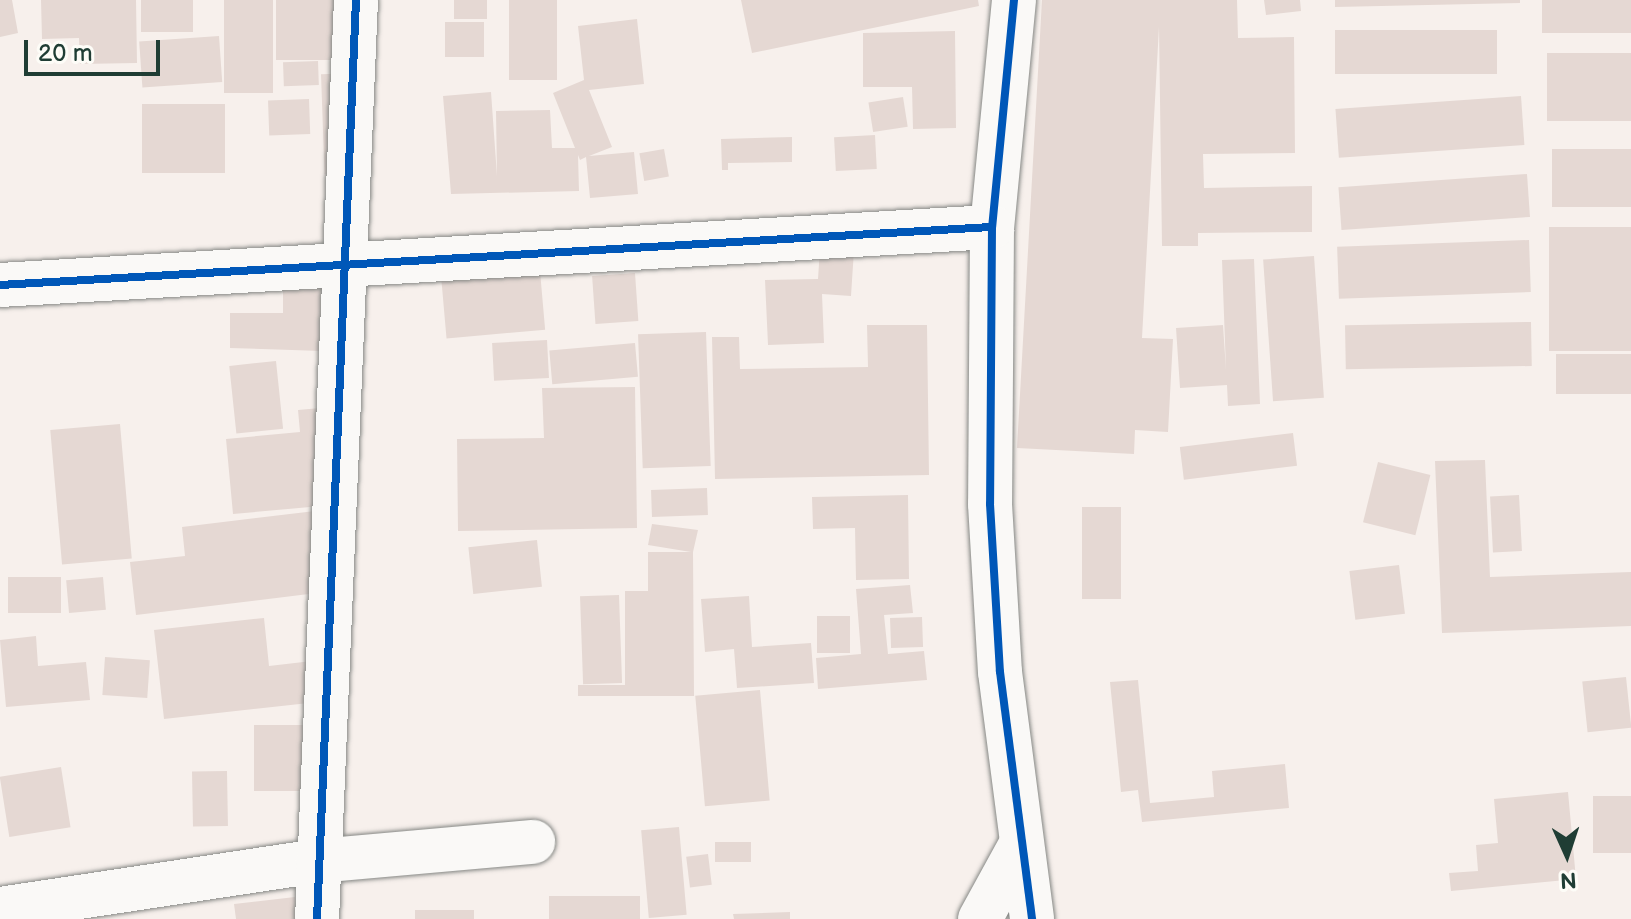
<!DOCTYPE html>
<html>
<head>
<meta charset="utf-8">
<style>
	body { margin:0 }
	#map { position:relative; width:1631px; height:919px; overflow:hidden; background:#f7f0ec; font-family:"Balsamiq Sans",sans-serif }
	div>[style] { position:absolute }
	.building>* { inset:0; background:#e5d8d3; transform-origin:0 0 }
	.roads { filter:drop-shadow(0 0 2px #868885) drop-shadow(0 0 2px #868885) }
	.street>* { height:44px; margin:-22px; padding:0 22px; transform-origin:22px; border-radius:22px; background:#faf9f7 }
	.cycleway>* { height:8px; margin:-4px; padding:0 4px; transform-origin:4px; border-radius:4px; background:#0057b8 }
	span { translate:-50% -50%; white-space:nowrap; text-align:center; line-height:1.15; -webkit-text-stroke:8px #fdfcf7; paint-order:stroke }
	.north { position:absolute; left:1527px; top:815px; width:80px; height:80px; -webkit-text-stroke:6px #fdfcf7; paint-order:stroke; rotate:177deg; font-size:22px; font-weight:700; line-height:32px; text-align:center; color:#1f3d34 }
	.north::after { content:''; display:block; margin:auto; width:28px; height:36px; background:#1f3d34; clip-path:polygon(50% 0,100% 100%,50% 72%,0 100%) }
	.scale { position:absolute; left:24px; top:40px; width:136px; height:36px; box-sizing:border-box; border:4px solid #1f3d34; border-top:0; padding-left:10px; font-size:24px; line-height:28px; white-space:nowrap; color:#1f3d34; -webkit-text-stroke:6px #fdfcf7; paint-order:stroke }
</style>
</head>
<body>
<div id="map">
	<div class="building">
		<div style="clip-path:polygon(0 0,12px 0,18px 33px,0 37px)"></div>
		<div style="clip-path:polygon(41px 0,136px 0,137px 63px,80px 64px,79px 38px,42px 39px)"></div>
		<div style="left:141px;top:0;width:52px;height:32px"></div>
		<div style="left:224px;top:0;width:49px;height:93px"></div>
		<div style="left:276px;top:0;width:78px;height:60px"></div>
		<div style="left:454px;top:0;width:33px;height:19px"></div>
		<div style="left:509px;top:0;width:48px;height:80px"></div>
		<div style="clip-path:polygon(741px 0,978px 0,979px 6px,752px 53px)"></div>
		<div style="clip-path:polygon(1042px 0,1237px 0,1238px 38px,1294px 37px,1295px 153px,1203px 154px,1204px 188px,1312px 186px,1312px 232px,1198px 233px,1198px 246px,1162px 246px,1159px 27px,1142px 338px,1173px 339px,1168px 432px,1135px 430px,1134px 454px,1017px 448px)"></div>
		<div style="clip-path:polygon(1264px 0,1300px 0,1301px 11px,1266px 15px)"></div>
		<div style="clip-path:polygon(1335px 0,1520px 0,1520px 3px,1335px 7px)"></div>
		<div style="left:1542px;top:0;width:89px;height:33px"></div>
		<div style="clip-path:polygon(637px 19px,644px 84px,589px 90px,612px 147px,589px 156px,634px 152px,638px 194px,590px 198px,586px 157px,580px 160px,578px 155px,579px 191px,451px 194px,443px 96px,491px 92px,497px 176px,496px 111px,550px 110px,552px 148px,575px 148px,553px 93px,584px 80px,578px 26px)"></div>
		<div style="left:445px;top:22px;width:39px;height:35px"></div>
		<div style="left:1497px;top:30px;width:44px;height:162px;rotate:90deg"></div>
		<div style="clip-path:polygon(955px 31px,956px 128px,913px 129px,912px 87px,863px 87px,863px 33px)"></div>
		<div style="left:219px;top:36px;width:46px;height:80px;rotate:86deg"></div>
		<div style="left:1631px;top:53px;width:68px;height:84px;rotate:90deg"></div>
		<div style="left:318px;top:61px;width:24px;height:35px;rotate:88deg"></div>
		<div style="left:357px;top:73px;width:100px;height:36px;rotate:88deg"></div>
		<div style="left:1521px;top:96px;width:49px;height:186px;rotate:86deg"></div>
		<div style="left:903px;top:97px;width:30px;height:35px;rotate:81deg"></div>
		<div style="left:309px;top:99px;width:35px;height:41px;rotate:88deg"></div>
		<div style="left:142px;top:104px;width:83px;height:69px"></div>
		<div style="left:875px;top:135px;width:34px;height:41px;rotate:87deg"></div>
		<div style="clip-path:polygon(792px 137px,792px 162px,728px 163px,728px 170px,722px 170px,721px 139px)"></div>
		<div style="left:664px;top:149px;width:28px;height:25px;rotate:80deg"></div>
		<div style="left:1631px;top:149px;width:58px;height:79px;rotate:90deg"></div>
		<div style="left:1527px;top:174px;width:43px;height:189px;rotate:86deg"></div>
		<div style="left:1631px;top:227px;width:124px;height:82px;rotate:90deg"></div>
		<div style="left:1529px;top:240px;width:52px;height:192px;rotate:88deg"></div>
		<div style="clip-path:polygon(820px 248px,854px 250px,851px 296px,822px 294px,824px 343px,768px 345px,765px 280px,818px 279px)"></div>
		<div style="left:1314px;top:256px;width:142px;height:51px;rotate:86deg"></div>
		<div style="clip-path:polygon(1254px 259px,1260px 404px,1228px 406px,1227px 385px,1180px 388px,1176px 328px,1223px 325px,1226px 370px,1222px 260px)"></div>
		<div style="left:540px;top:271px;width:59px;height:99px;rotate:85deg"></div>
		<div style="left:635px;top:273px;width:48px;height:43px;rotate:86deg"></div>
		<div style="clip-path:polygon(352px 281px,352px 352px,230px 348px,230px 313px,283px 313px,283px 282px)"></div>
		<div style="left:1531px;top:322px;width:44px;height:186px;rotate:89deg"></div>
		<div style="clip-path:polygon(867px 325px,927px 325px,929px 475px,715px 479px,712px 337px,739px 337px,740px 369px,868px 367px)"></div>
		<div style="left:706px;top:332px;width:134px;height:68px;rotate:88deg"></div>
		<div style="left:547px;top:340px;width:38px;height:55px;rotate:87deg"></div>
		<div style="left:635px;top:343px;width:34px;height:86px;rotate:85deg"></div>
		<div style="left:1631px;top:354px;width:40px;height:75px;rotate:90deg"></div>
		<div style="left:276px;top:361px;width:68px;height:47px;rotate:84deg"></div>
		<div style="clip-path:polygon(635px 387px,637px 528px,458px 531px,457px 439px,544px 438px,542px 388px)"></div>
		<div style="clip-path:polygon(331px 407px,343px 504px,233px 514px,226px 439px,300px 432px,298px 410px)"></div>
		<div style="left:120px;top:424px;width:135px;height:70px;rotate:85deg"></div>
		<div style="left:1293px;top:433px;width:33px;height:114px;rotate:83deg"></div>
		<div style="clip-path:polygon(1485px 460px,1490px 577px,1631px 572px,1631px 626px,1442px 633px,1435px 461px)"></div>
		<div style="left:1378px;top:462px;width:54px;height:62px;rotate:14deg"></div>
		<div style="left:707px;top:488px;width:27px;height:56px;rotate:88deg"></div>
		<div style="clip-path:polygon(908px 495px,909px 579px,856px 580px,855px 528px,813px 529px,812px 497px)"></div>
		<div style="left:1519px;top:495px;width:56px;height:29px;rotate:87deg"></div>
		<div style="left:1082px;top:507px;width:39px;height:92px"></div>
		<div style="clip-path:polygon(315px 511px,325px 592px,136px 615px,130px 562px,185px 556px,182px 527px)"></div>
		<div style="clip-path:polygon(652px 524px,698px 530px,693px 552px,694px 696px,578px 696px,578px 685px,625px 685px,625px 591px,648px 591px,648px 552px,691px 552px,648px 545px)"></div>
		<div style="left:537px;top:540px;width:47px;height:69px;rotate:84deg"></div>
		<div style="left:1399px;top:565px;width:49px;height:50px;rotate:83deg"></div>
		<div style="left:8px;top:577px;width:53px;height:36px"></div>
		<div style="left:103px;top:577px;width:33px;height:37px;rotate:85deg"></div>
		<div style="clip-path:polygon(910px 585px,913px 613px,884px 615px,888px 654px,924px 651px,927px 680px,818px 689px,816px 658px,861px 654px,856px 589px)"></div>
		<div style="left:619px;top:595px;width:88px;height:39px;rotate:88deg"></div>
		<div style="clip-path:polygon(749px 596px,752px 647px,811px 643px,814px 683px,737px 688px,734px 649px,705px 652px,701px 599px)"></div>
		<div style="left:817px;top:616px;width:33px;height:37px"></div>
		<div style="left:922px;top:617px;width:30px;height:32px;rotate:88deg"></div>
		<div style="clip-path:polygon(264px 618px,269px 666px,312px 661px,318px 702px,164px 719px,154px 630px)"></div>
		<div style="clip-path:polygon(36px 636px,38px 666px,86px 662px,90px 700px,6px 707px,0 640px)"></div>
		<div style="left:105px;top:657px;width:45px;height:38px;rotate:4deg"></div>
		<div style="left:1626px;top:677px;width:51px;height:44px;rotate:84deg"></div>
		<div style="clip-path:polygon(1138px 680px,1150px 803px,1214px 797px,1212px 771px,1285px 764px,1289px 808px,1142px 822px,1138px 790px,1121px 792px,1110px 682px)"></div>
		<div style="left:760px;top:690px;width:111px;height:65px;rotate:85deg"></div>
		<div style="left:254px;top:725px;width:57px;height:66px"></div>
		<div style="left:61px;top:767px;width:61px;height:62px;rotate:81deg"></div>
		<div style="left:227px;top:771px;width:55px;height:35px;rotate:89deg"></div>
		<div style="clip-path:polygon(1568px 792px,1576px 879px,1451px 891px,1449px 873px,1478px 871px,1476px 845px,1498px 843px,1494px 799px)"></div>
		<div style="left:1631px;top:796px;width:57px;height:38px;rotate:90deg"></div>
		<div style="left:679px;top:827px;width:88px;height:38px;rotate:85deg"></div>
		<div style="left:715px;top:842px;width:36px;height:20px"></div>
		<div style="left:708px;top:854px;width:31px;height:22px;rotate:83deg"></div>
		<div style="left:640px;top:896px;width:23px;height:91px;rotate:90deg"></div>
		<div style="clip-path:polygon(295px 897px,297px 919px,236px 919px,234px 904px)"></div>
		<div style="left:474px;top:910px;width:9px;height:59px;rotate:90deg"></div>
		<div style="clip-path:polygon(790px 912px,790px 919px,734px 919px,733px 914px)"></div>
	</div>
	<div class="roads">
		<div class="street">
			<div style="left:1014px;top:0;width:228px;rotate:95.5deg"></div>
			<div style="left:992px;top:227px;width:277px;rotate:90.4deg"></div>
			<div style="left:990px;top:504px;width:168px;rotate:86.6deg"></div>
			<div style="left:1000px;top:672px;width:249px;rotate:82.6deg"></div>
			<div style="left:0;top:285px;width:994px;rotate:-3.35deg"></div>
			<div style="left:0;top:909px;width:322px;rotate:-8.6deg"></div>
			<div style="left:318px;top:861px;width:216px;rotate:-5.1deg"></div>
			<div style="left:317px;top:919px;width:920px;rotate:-87.57deg"></div>
			<div style="left:980px;top:919px;width:83px;rotate:-61.3deg"></div>
		</div>
	</div>
	<div class="cycleway">
		<div style="left:1014px;top:0;width:228px;rotate:95.5deg"></div>
		<div style="left:992px;top:227px;width:277px;rotate:90.4deg"></div>
		<div style="left:990px;top:504px;width:168px;rotate:86.6deg"></div>
		<div style="left:1000px;top:672px;width:249px;rotate:82.6deg"></div>
		<div style="left:0;top:285px;width:994px;rotate:-3.35deg"></div>
		<div style="left:317px;top:919px;width:920px;rotate:-87.57deg"></div>
	</div>
	<div class="north">N</div>
	<div class="scale">20 m</div>
</div>
</body>
</html>
